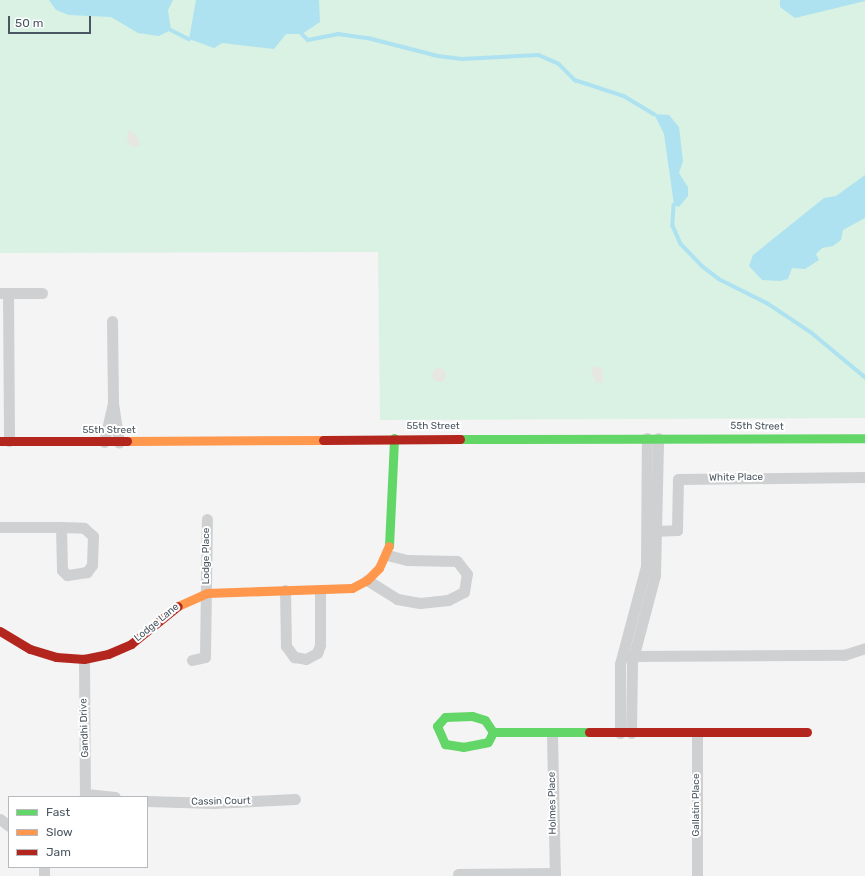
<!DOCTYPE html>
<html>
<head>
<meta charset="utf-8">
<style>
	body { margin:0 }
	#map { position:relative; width:865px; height:876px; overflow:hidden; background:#f4f4f4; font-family:Rubik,sans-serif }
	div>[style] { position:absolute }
	.green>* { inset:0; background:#d9f2e3 }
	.sand>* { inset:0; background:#e7e6e1 }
	.round { border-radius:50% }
	.water>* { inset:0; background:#aee2f0 }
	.stream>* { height:3.5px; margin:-1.75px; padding:0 1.75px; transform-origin:1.75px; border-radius:1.75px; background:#aee2f0 }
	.street>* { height:11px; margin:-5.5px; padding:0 5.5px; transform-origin:5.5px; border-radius:5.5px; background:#ced0d2 }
	.fast>* { height:9px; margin:-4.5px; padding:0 4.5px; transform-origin:4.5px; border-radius:4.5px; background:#63d668 }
	.slow>* { height:9px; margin:-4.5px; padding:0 4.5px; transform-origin:4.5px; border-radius:4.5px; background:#ff974d }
	.jam>* { height:9px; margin:-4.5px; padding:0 4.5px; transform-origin:4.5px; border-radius:4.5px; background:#b3261e }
	span { translate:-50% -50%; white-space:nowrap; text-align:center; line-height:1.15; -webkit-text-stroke:4px #fff; paint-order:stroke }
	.street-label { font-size:10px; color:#4a5661 }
	.legend { position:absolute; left:8px; top:796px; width:140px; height:72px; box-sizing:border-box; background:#fff; border:1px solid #b7bbc0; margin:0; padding:5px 7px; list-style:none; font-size:12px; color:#4a5661 }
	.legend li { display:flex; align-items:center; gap:8px; height:20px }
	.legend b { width:20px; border:1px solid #b7bbc0 }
	.scale { position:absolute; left:8px; top:16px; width:83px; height:18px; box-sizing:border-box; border:2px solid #4a5661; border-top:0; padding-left:5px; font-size:12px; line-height:14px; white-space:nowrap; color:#4a5661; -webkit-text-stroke:3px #fff; paint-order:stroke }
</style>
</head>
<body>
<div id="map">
	<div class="green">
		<div style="clip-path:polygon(0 0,865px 0,865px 418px,380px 420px,378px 252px,0 253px)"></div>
	</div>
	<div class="sand">
		<div style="clip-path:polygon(129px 129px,137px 137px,140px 146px,132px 147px,127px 141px)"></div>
		<div style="clip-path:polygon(593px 366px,602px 369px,603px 383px,596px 382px,591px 371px)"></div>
		<div class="round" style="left:432px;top:368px;width:14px;height:14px"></div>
	</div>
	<div class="water">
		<div style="clip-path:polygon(49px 0,173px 0,168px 10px,171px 30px,159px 36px,138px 33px,111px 17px,69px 15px,56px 10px)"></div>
		<div style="clip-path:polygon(196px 0,319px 0,320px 22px,302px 34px,286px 34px,274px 49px,222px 43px,214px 48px,189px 39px)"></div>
		<div style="clip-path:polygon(780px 0,865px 0,865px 1px,795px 18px,780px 7px)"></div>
		<div style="clip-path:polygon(654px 114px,669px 115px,679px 127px,683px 161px,679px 173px,688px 187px,688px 196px,679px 207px,674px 205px,664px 134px)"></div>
		<div style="clip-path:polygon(865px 175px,865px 218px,843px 230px,841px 240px,833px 246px,822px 248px,816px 254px,819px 260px,805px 269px,792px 268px,788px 279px,780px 281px,762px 280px,749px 266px,753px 255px,824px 198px,836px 196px)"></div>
	</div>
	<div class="stream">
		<div style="left:171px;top:30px;width:20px;rotate:27deg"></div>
		<div style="left:302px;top:34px;width:8px;rotate:45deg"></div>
		<div style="left:308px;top:40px;width:31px;rotate:-11deg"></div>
		<div style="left:338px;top:34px;width:30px;rotate:8deg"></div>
		<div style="left:368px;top:38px;width:72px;rotate:14.4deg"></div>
		<div style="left:438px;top:56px;width:24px;rotate:7deg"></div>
		<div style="left:462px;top:59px;width:77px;rotate:-3deg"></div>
		<div style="left:539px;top:55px;width:22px;rotate:24deg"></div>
		<div style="left:559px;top:64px;width:23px;rotate:45deg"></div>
		<div style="left:575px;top:80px;width:52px;rotate:18.1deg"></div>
		<div style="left:624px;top:96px;width:35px;rotate:31deg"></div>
		<div style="left:674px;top:205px;width:21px;rotate:93deg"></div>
		<div style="left:673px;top:226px;width:20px;rotate:66deg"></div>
		<div style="left:681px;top:244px;width:30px;rotate:46deg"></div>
		<div style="left:702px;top:266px;width:21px;rotate:37deg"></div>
		<div style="left:719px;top:279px;width:54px;rotate:26.6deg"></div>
		<div style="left:767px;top:303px;width:54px;rotate:33.7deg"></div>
		<div style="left:812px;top:333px;width:69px;rotate:39.7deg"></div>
	</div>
	<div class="street">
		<div style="left:0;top:293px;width:42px"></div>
		<div style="left:8px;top:293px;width:148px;rotate:89.6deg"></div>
		<div style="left:112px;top:321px;width:82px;rotate:89.3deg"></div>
		<div style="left:113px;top:403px;width:40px;rotate:81.5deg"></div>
		<div style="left:104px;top:442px;width:40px;rotate:-77deg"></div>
		<div style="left:0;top:527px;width:61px"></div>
		<div style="left:61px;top:527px;width:23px;rotate:2deg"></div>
		<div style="left:84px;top:528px;width:12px;rotate:42deg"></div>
		<div style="left:93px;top:536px;width:29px;rotate:92deg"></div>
		<div style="left:92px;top:565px;width:9px;rotate:126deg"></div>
		<div style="left:87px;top:572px;width:20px;rotate:171deg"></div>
		<div style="left:67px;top:575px;width:7px;rotate:-135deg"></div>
		<div style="left:62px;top:570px;width:43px;rotate:-91.3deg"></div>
		<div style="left:652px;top:531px;width:25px;rotate:-2deg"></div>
		<div style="left:677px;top:530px;width:51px;rotate:-88.9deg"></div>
		<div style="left:678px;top:479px;width:187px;rotate:-0.6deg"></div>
		<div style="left:367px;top:580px;width:36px;rotate:32deg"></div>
		<div style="left:397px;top:599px;width:23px;rotate:10deg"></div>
		<div style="left:420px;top:603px;width:28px;rotate:-6deg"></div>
		<div style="left:448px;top:600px;width:18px;rotate:-27deg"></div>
		<div style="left:464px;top:592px;width:18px;rotate:-81deg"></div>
		<div style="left:467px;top:574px;width:16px;rotate:-128deg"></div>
		<div style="left:457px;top:561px;width:50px;rotate:-178.9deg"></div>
		<div style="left:407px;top:560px;width:21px;rotate:-166deg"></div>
		<div style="left:285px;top:590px;width:56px;rotate:89deg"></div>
		<div style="left:286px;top:646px;width:14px;rotate:54deg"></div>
		<div style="left:294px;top:657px;width:12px;rotate:9deg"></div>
		<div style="left:306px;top:659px;width:13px;rotate:-29deg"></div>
		<div style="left:317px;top:653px;width:9px;rotate:-69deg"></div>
		<div style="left:320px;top:645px;width:55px;rotate:-90deg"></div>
		<div style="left:626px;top:656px;width:218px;rotate:-0.3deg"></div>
		<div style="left:844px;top:655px;width:22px;rotate:-18deg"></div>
		<div style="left:84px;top:659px;width:138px;rotate:89.6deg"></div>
		<div style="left:192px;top:660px;width:13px;rotate:-13deg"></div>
		<div style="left:205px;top:657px;width:138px;rotate:-89.2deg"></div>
		<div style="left:620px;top:733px;width:69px;rotate:-90deg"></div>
		<div style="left:620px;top:664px;width:101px;rotate:-75.1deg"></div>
		<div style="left:646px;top:566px;width:128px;rotate:-89.6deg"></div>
		<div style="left:631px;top:733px;width:71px;rotate:-89.2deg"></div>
		<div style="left:632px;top:662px;width:90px;rotate:-75.2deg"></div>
		<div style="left:655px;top:575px;width:137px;rotate:-88.7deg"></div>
		<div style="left:552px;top:734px;width:142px;rotate:88.8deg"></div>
		<div style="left:86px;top:794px;width:29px;rotate:6deg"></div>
		<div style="left:147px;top:801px;width:66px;rotate:1.7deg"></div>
		<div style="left:213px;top:803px;width:82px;rotate:-2.8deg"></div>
		<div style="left:0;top:819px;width:11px;rotate:38deg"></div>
		<div style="left:458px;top:874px;width:97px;rotate:-0.6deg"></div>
		<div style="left:44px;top:876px;width:9px;rotate:-90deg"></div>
		<div style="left:697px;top:876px;width:142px;rotate:-90deg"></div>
	</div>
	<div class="fast">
		<div style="left:460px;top:439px;width:405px;rotate:-0.1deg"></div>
		<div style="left:389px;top:546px;width:108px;rotate:-87.3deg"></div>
		<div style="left:493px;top:732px;width:14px;rotate:-124deg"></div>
		<div style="left:485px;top:720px;width:14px;rotate:-163deg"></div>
		<div style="left:472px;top:716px;width:27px;rotate:178deg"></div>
		<div style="left:445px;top:717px;width:12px;rotate:132deg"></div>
		<div style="left:437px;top:726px;width:20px;rotate:66deg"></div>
		<div style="left:445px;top:744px;width:18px;rotate:9deg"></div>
		<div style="left:463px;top:747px;width:25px;rotate:-11deg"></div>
		<div style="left:488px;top:742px;width:11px;rotate:-63deg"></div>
		<div style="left:493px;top:732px;width:96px"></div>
	</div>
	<div class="slow">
		<div style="left:127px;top:441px;width:196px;rotate:-0.3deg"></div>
		<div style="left:178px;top:606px;width:32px;rotate:-24deg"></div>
		<div style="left:207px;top:593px;width:145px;rotate:-2deg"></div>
		<div style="left:352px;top:588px;width:17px;rotate:-28deg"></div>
		<div style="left:367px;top:580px;width:17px;rotate:-45deg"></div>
		<div style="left:379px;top:568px;width:24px;rotate:-66deg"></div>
	</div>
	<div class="jam">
		<div style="left:323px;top:440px;width:137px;rotate:-0.4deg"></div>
		<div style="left:0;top:441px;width:127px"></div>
		<div style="left:0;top:631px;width:35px;rotate:31deg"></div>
		<div style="left:30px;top:649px;width:27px;rotate:17deg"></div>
		<div style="left:56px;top:657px;width:28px;rotate:4deg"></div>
		<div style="left:84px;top:659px;width:25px;rotate:-12deg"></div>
		<div style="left:108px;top:654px;width:25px;rotate:-23deg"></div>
		<div style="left:131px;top:644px;width:60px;rotate:-39deg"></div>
		<div style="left:589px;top:732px;width:218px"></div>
	</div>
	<div class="street-label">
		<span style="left:433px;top:427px">55th Street</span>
		<span style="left:757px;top:427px;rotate:1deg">55th Street</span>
		<span style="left:109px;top:431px">55th Street</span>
		<span style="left:736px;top:478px;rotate:-1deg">White Place</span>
		<span style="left:207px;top:556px;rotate:-90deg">Lodge Place</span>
		<span style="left:157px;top:623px;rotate:-39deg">Lodge Lane</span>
		<span style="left:85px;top:728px;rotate:-92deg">Gandhi Drive</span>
		<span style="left:221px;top:802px;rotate:-1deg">Cassin Court</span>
		<span style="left:553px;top:803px;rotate:-91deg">Holmes Place</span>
		<span style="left:697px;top:805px;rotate:-90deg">Gallatin Place</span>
	</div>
	<ul class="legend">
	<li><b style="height:5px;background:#63d668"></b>Fast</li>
	<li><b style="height:5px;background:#ff974d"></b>Slow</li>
	<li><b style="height:5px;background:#b3261e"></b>Jam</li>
	</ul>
	<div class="scale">50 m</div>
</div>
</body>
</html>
